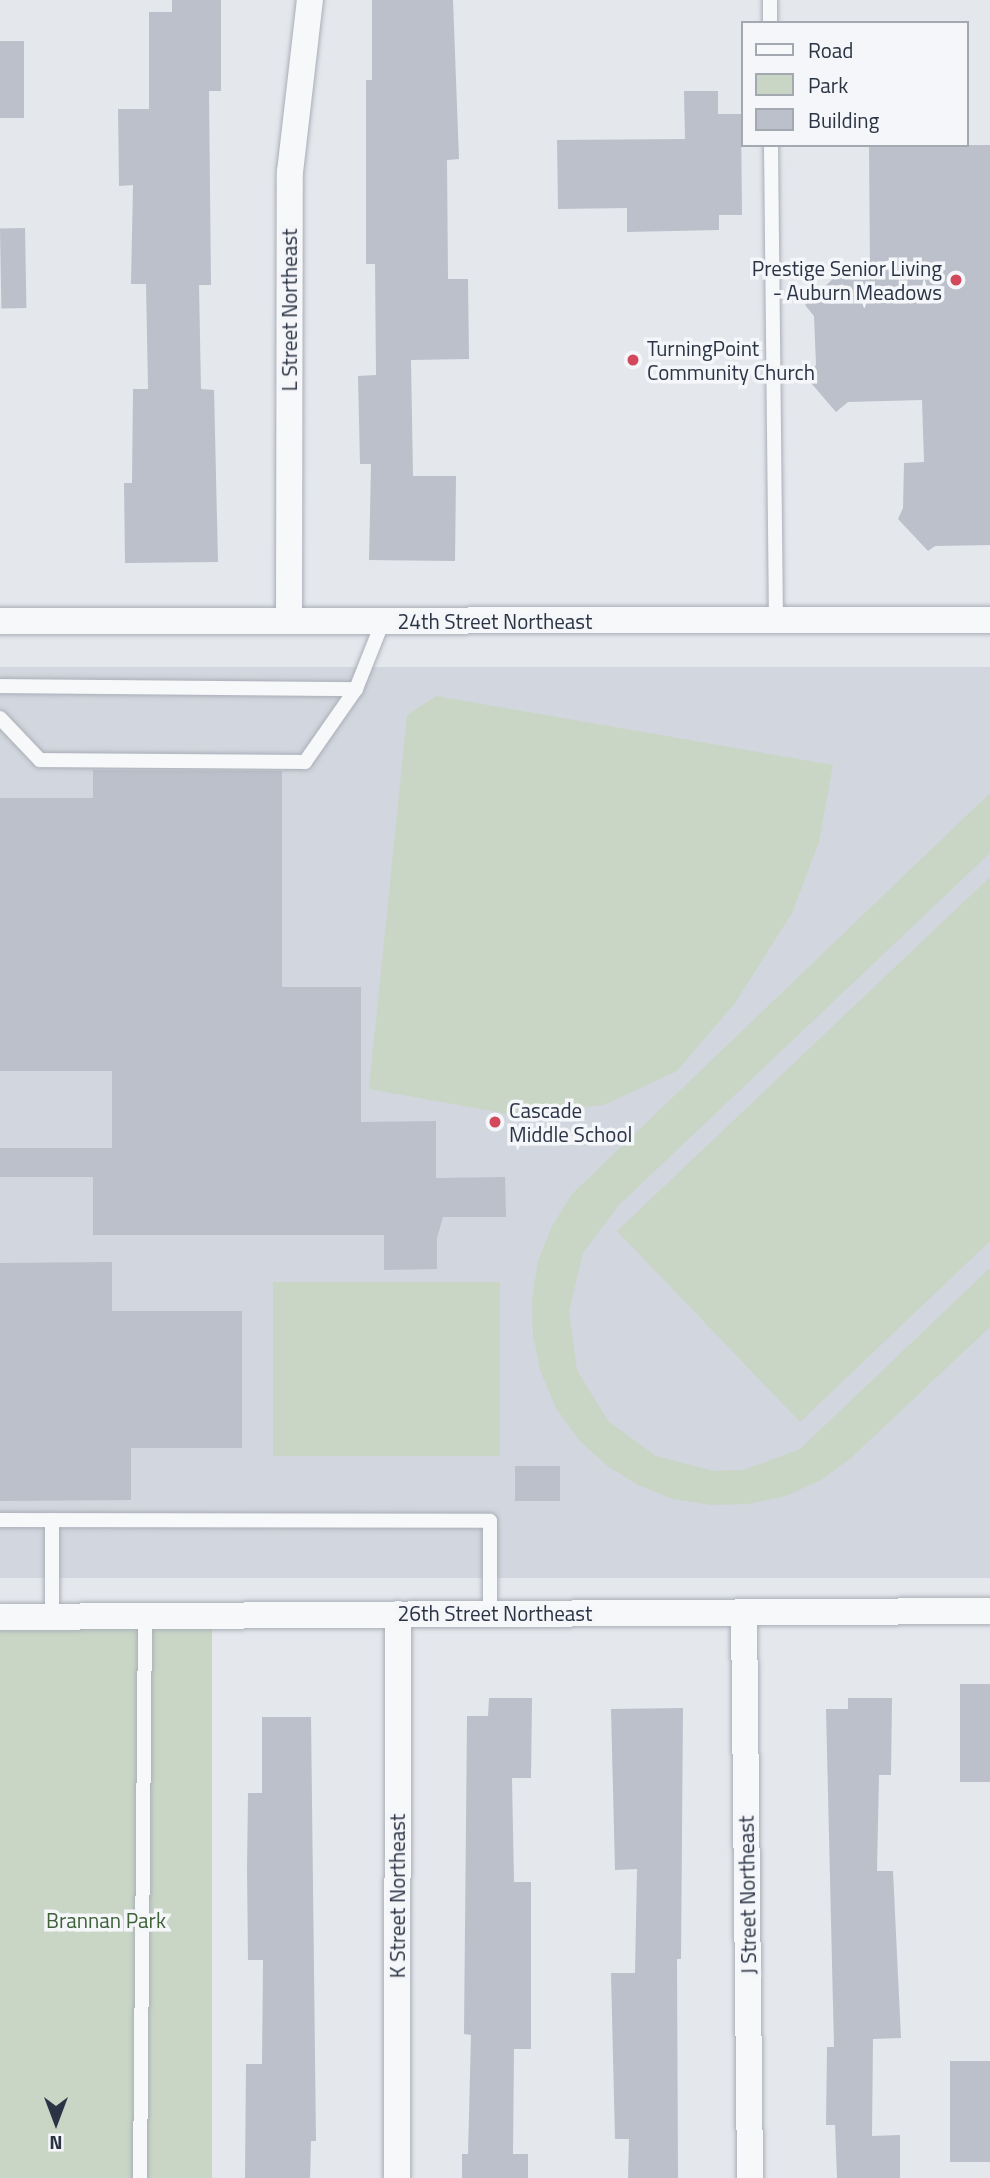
<!DOCTYPE html>
<html>
<head>
<meta charset="utf-8">
<style>
	body { margin:0 }
	#map { position:relative; width:990px; height:2178px; overflow:hidden; background:#e4e7ec; font-family:"Titillium Web",sans-serif }
	div>[style] { position:absolute }
	.built>* { inset:0; background:#d2d6de; transform-origin:0 0 }
	.green>* { inset:0; background:#c9d6c5; transform-origin:0 0 }
	.building>* { inset:0; background:#bbc0ca; transform-origin:0 0 }
	.roads { filter:drop-shadow(0 0 2px #a9aeb7) drop-shadow(0 0 2px #a9aeb7) }
	.service>* { height:14px; margin:-7px; padding:0 7px; transform-origin:7px; border-radius:7px; background:#f7f8fa }
	.minor>* { height:26px; margin:-13px; padding:0 13px; transform-origin:13px; border-radius:13px; background:#f7f8fa }
	.dots>* { width:19px; height:19px; translate:-50% -50%; box-sizing:border-box; border:4px solid #f4f6f9; border-radius:50% }
	span { translate:-50% -50%; white-space:nowrap; text-align:center; line-height:1.15; -webkit-text-stroke:7px #f4f6f9; paint-order:stroke }
	.poi-label { font-size:21px; color:#2b3445 }
	.right { translate:-100% -50%; text-align:right }
	.left { translate:0 -50%; text-align:left }
	.street-label { font-size:21px; color:#2b3445 }
	.park-label { font-size:21px; color:#3f6138 }
	.legend { position:absolute; left:741px; top:21px; width:228px; height:126px; box-sizing:border-box; background:#f4f6f9; border:2px solid #a4a8b1; margin:0; padding:9px 12px; list-style:none; font-size:21px; color:#2b3445 }
	.legend li { display:flex; align-items:center; gap:14px; height:35px }
	.legend b { width:35px; border:2px solid #a4a8b1 }
	.north { position:absolute; left:21px; top:2087px; width:70px; height:70px; -webkit-text-stroke:5px #f4f6f9; paint-order:stroke; rotate:180deg; font-size:19px; font-weight:700; line-height:28px; text-align:center; color:#2b3445 }
	.north::after { content:''; display:block; margin:auto; width:24px; height:32px; background:#2b3445; clip-path:polygon(50% 0,100% 100%,50% 72%,0 100%) }
</style>
</head>
<body>
<div id="map">
	<div class="built">
		<div style="left:990px;top:667px;width:911px;height:990px;rotate:90deg"></div>
	</div>
	<div class="green">
		<div style="clip-path:polygon(436px 696px,833px 765px,819px 842px,792px 913px,735px 1003px,677px 1071px,604px 1105px,508px 1114px,369px 1089px,407px 715px)"></div>
		<div style="clip-path:polygon(990px 793px,990px 853px,619px 1205px,583px 1253px,569px 1311px,577px 1370px,608px 1421px,656px 1456px,714px 1471px,744px 1470px,800px 1449px,990px 1268px,990px 1327px,851px 1458px,821px 1480px,786px 1496px,749px 1504px,711px 1505px,673px 1499px,638px 1485px,606px 1465px,578px 1439px,556px 1408px,541px 1373px,533px 1336px,532px 1299px,538px 1261px,552px 1226px,572px 1194px)"></div>
		<div style="clip-path:polygon(990px 877px,990px 1241px,800px 1422px,617px 1231px)"></div>
		<div style="left:500px;top:1282px;width:174px;height:227px;rotate:90deg"></div>
		<div style="left:0;top:1617px;width:212px;height:561px"></div>
	</div>
	<div class="building">
		<div style="clip-path:polygon(172px 0,221px 0,221px 91px,209px 91px,211px 285px,199px 285px,201px 389px,214px 390px,218px 562px,125px 563px,124px 483px,132px 483px,133px 389px,148px 389px,146px 284px,131px 284px,133px 185px,119px 186px,118px 109px,149px 109px,149px 12px,172px 12px)"></div>
		<div style="clip-path:polygon(372px 0,453px 0,459px 159px,447px 160px,448px 279px,468px 279px,469px 359px,411px 360px,413px 476px,456px 476px,455px 561px,369px 560px,371px 464px,360px 464px,358px 376px,376px 375px,375px 264px,366px 264px,366px 80px,372px 80px)"></div>
		<div style="left:0;top:41px;width:24px;height:77px"></div>
		<div style="clip-path:polygon(684px 91px,718px 91px,718px 114px,741px 114px,742px 215px,719px 215px,719px 230px,627px 232px,627px 208px,558px 209px,557px 140px,685px 139px)"></div>
		<div style="clip-path:polygon(869px 145px,990px 145px,990px 545px,935px 546px,928px 551px,898px 519px,903px 508px,904px 463px,924px 462px,922px 400px,848px 402px,836px 412px,805px 376px,816px 365px,814px 316px,805px 305px,838px 274px,870px 274px)"></div>
		<div style="left:25px;top:228px;width:80px;height:25px;rotate:89deg"></div>
		<div style="clip-path:polygon(93px 770px,282px 771px,282px 987px,361px 987px,361px 1122px,436px 1121px,436px 1178px,505px 1177px,506px 1217px,443px 1217px,437px 1238px,437px 1269px,384px 1270px,384px 1235px,93px 1235px,93px 1177px,0 1177px,0 1148px,112px 1148px,112px 1071px,0 1071px,0 798px,93px 798px)"></div>
		<div style="clip-path:polygon(112px 1262px,112px 1311px,242px 1311px,242px 1448px,131px 1448px,131px 1500px,0 1501px,0 1263px)"></div>
		<div style="left:515px;top:1466px;width:45px;height:35px"></div>
		<div style="left:960px;top:1684px;width:30px;height:98px"></div>
		<div style="clip-path:polygon(489px 1698px,532px 1698px,531px 1778px,512px 1778px,514px 1882px,531px 1882px,531px 2049px,514px 2049px,513px 2154px,528px 2154px,528px 2178px,462px 2178px,462px 2154px,468px 2154px,471px 2035px,464px 2034px,467px 1716px,488px 1716px)"></div>
		<div style="clip-path:polygon(848px 1698px,892px 1698px,891px 1775px,879px 1775px,877px 1871px,893px 1871px,901px 2038px,873px 2039px,872px 2136px,900px 2135px,900px 2178px,837px 2178px,835px 2125px,826px 2125px,827px 2047px,834px 2047px,826px 1709px,848px 1709px)"></div>
		<div style="clip-path:polygon(683px 1708px,681px 1959px,677px 1959px,678px 2178px,628px 2178px,629px 2139px,615px 2139px,611px 1973px,635px 1973px,637px 1869px,615px 1870px,611px 1709px)"></div>
		<div style="clip-path:polygon(262px 1717px,311px 1717px,316px 2141px,311px 2141px,310px 2178px,245px 2178px,246px 2064px,262px 2064px,263px 1960px,248px 1960px,247px 1869px,248px 1793px,262px 1793px)"></div>
		<div style="left:950px;top:2061px;width:40px;height:101px"></div>
	</div>
	<div class="roads">
		<div class="service">
			<div style="left:770px;top:0;width:23px;rotate:90deg"></div>
			<div style="left:771px;top:145px;width:475px;rotate:89.4deg"></div>
			<div style="left:0;top:686px;width:356px;rotate:0.5deg"></div>
			<div style="left:356px;top:689px;width:73px;rotate:-68.3deg"></div>
			<div style="left:0;top:718px;width:58px;rotate:46.4deg"></div>
			<div style="left:40px;top:760px;width:265px;rotate:0.4deg"></div>
			<div style="left:305px;top:762px;width:89px;rotate:-55.1deg"></div>
			<div style="left:0;top:1520px;width:490px;rotate:0.1deg"></div>
			<div style="left:490px;top:1521px;width:92px;rotate:90deg"></div>
			<div style="left:52px;top:1617px;width:97px;rotate:-90deg"></div>
			<div style="left:140px;top:2178px;width:561px;rotate:-89.49deg"></div>
		</div>
		<div class="minor">
			<div style="left:0;top:621px;width:990px;rotate:-0.06deg"></div>
			<div style="left:289px;top:621px;width:449px;rotate:-89.9deg"></div>
			<div style="left:290px;top:172px;width:173px;rotate:-83.4deg"></div>
			<div style="left:744px;top:1612px;width:566px;rotate:89.39deg"></div>
			<div style="left:0;top:1617px;width:990px;rotate:-0.35deg"></div>
			<div style="left:397px;top:2178px;width:564px;rotate:-89.9deg"></div>
		</div>
	</div>
	<div class="dots">
		<div style="left:956px;top:280px;background:#d1495b"></div>
		<div style="left:633px;top:360px;background:#d1495b"></div>
		<div style="left:495px;top:1122px;background:#d1495b"></div>
	</div>
	<div class="poi-label">
		<span class="right" style="left:942px;top:280px">Prestige Senior Living<br>- Auburn Meadows</span>
		<span class="left" style="left:647px;top:360px">TurningPoint<br>Community Church</span>
		<span class="left" style="left:509px;top:1122px">Cascade<br>Middle School</span>
	</div>
	<div class="street-label">
		<span style="left:289px;top:310px;rotate:-90deg">L Street Northeast</span>
		<span style="left:495px;top:621px">24th Street Northeast</span>
		<span style="left:495px;top:1613px">26th Street Northeast</span>
		<span style="left:747px;top:1895px;rotate:-91deg">J Street Northeast</span>
		<span style="left:397px;top:1896px;rotate:-90deg">K Street Northeast</span>
	</div>
	<div class="park-label">
		<span style="left:106px;top:1920px">Brannan Park</span>
	</div>
	<ul class="legend">
	<li><b style="height:9px;background:#f7f8fa"></b>Road</li>
	<li><b style="height:19px;background:#c9d6c5"></b>Park</li>
	<li><b style="height:19px;background:#bbc0ca"></b>Building</li>
	</ul>
	<div class="north">N</div>
</div>
</body>
</html>
